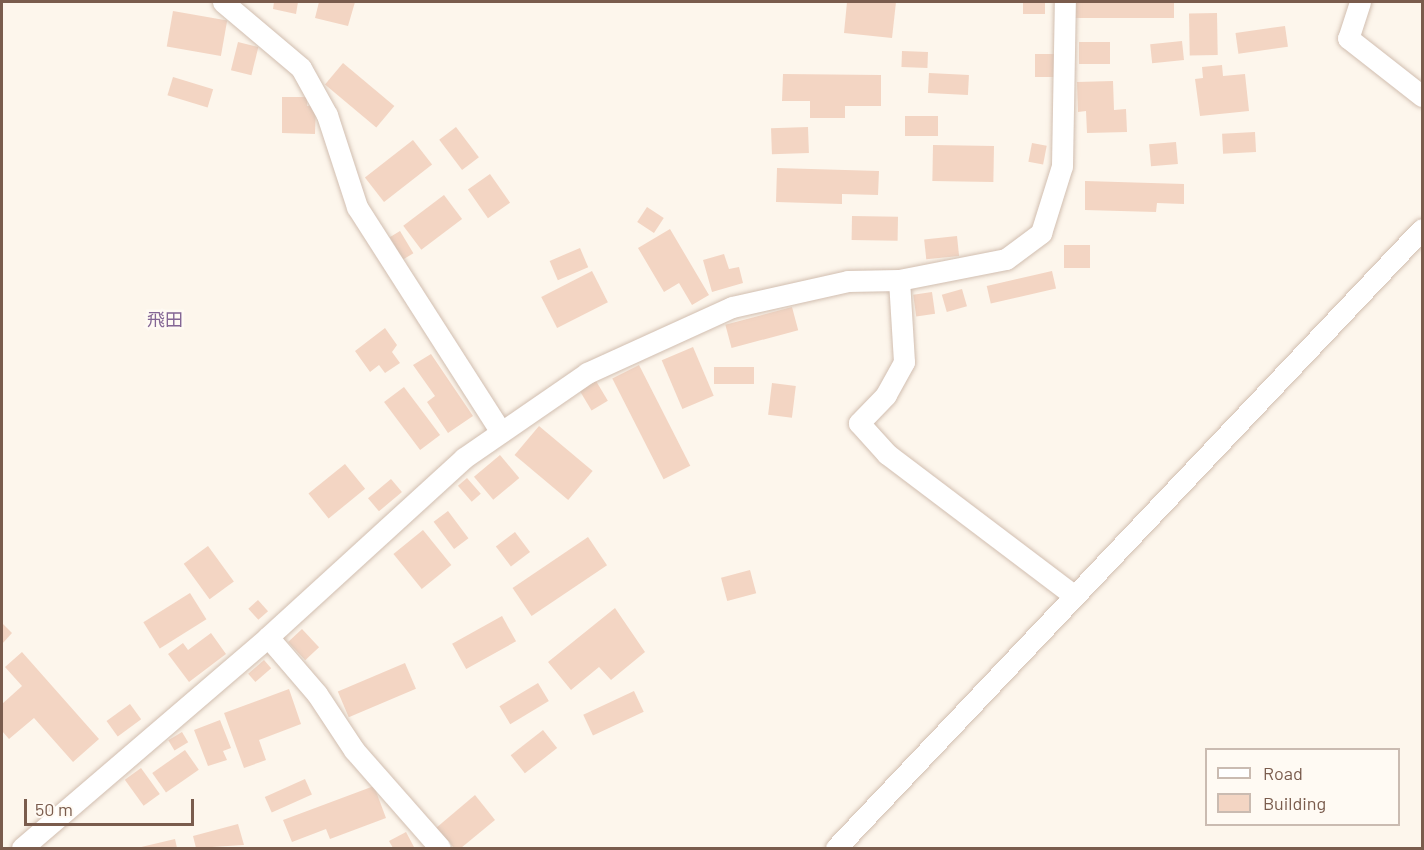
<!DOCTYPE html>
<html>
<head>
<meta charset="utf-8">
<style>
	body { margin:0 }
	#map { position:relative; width:1424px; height:850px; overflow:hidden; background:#fdf6ec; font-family:Barlow,"Noto Sans JP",sans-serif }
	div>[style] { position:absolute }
	.building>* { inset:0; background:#f3d5c3; transform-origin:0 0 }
	.roads { filter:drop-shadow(0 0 2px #d1beb0) drop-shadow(0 0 2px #d1beb0) }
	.minor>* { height:21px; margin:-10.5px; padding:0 10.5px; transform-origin:10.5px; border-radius:10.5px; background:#fff }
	span { translate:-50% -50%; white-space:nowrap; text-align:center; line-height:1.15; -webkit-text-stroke:5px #fffaf3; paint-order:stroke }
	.neighbourhood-label { font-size:18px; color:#846695 }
	.frame { position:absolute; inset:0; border:3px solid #7a5c4d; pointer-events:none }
	.legend { position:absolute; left:1205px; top:748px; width:195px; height:78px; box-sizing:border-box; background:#fffaf3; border:2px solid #cabbb1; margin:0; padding:8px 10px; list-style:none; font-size:18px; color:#7a5c4d }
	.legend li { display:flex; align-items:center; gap:12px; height:30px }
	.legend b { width:30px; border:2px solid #cabbb1 }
	.scale { position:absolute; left:24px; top:799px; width:170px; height:27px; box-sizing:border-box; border:3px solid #7a5c4d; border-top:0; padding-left:8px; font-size:18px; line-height:21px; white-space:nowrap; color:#7a5c4d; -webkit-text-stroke:4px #fffaf3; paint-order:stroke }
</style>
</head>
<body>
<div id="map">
	<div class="building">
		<div style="clip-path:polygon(274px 2px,298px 2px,296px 14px,273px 9px)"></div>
		<div style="clip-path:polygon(319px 2px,355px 2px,348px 26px,315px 18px)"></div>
		<div style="clip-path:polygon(847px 2px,896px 2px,892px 38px,844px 33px)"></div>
		<div style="left:1023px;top:2px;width:22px;height:12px"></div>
		<div style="left:1072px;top:2px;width:102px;height:16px"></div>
		<div style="left:173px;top:11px;width:55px;height:36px;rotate:10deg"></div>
		<div style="left:1217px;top:13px;width:42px;height:28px;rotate:89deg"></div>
		<div style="left:1285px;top:26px;width:21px;height:50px;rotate:82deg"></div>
		<div style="left:1182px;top:41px;width:19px;height:32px;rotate:84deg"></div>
		<div style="left:238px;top:42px;width:21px;height:29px;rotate:14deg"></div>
		<div style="left:1079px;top:42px;width:31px;height:22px"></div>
		<div style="left:902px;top:51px;width:26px;height:16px;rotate:2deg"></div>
		<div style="left:1035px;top:54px;width:20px;height:23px"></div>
		<div style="left:343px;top:63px;width:67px;height:28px;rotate:40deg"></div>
		<div style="clip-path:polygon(1222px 65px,1223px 76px,1245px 74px,1249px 111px,1200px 116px,1195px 79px,1203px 78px,1202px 67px)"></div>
		<div style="left:929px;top:73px;width:40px;height:20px;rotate:3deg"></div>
		<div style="clip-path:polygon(783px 74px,881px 75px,881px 106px,845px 106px,845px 118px,810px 118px,810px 101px,782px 101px)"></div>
		<div style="left:173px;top:77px;width:42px;height:19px;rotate:17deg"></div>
		<div style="clip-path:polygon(1113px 81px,1114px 110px,1126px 109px,1127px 132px,1087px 133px,1086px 111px,1078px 112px,1077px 82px)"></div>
		<div style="clip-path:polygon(282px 97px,307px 97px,307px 106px,316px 106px,315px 134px,282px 133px)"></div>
		<div style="left:905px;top:116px;width:33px;height:20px"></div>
		<div style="left:456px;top:127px;width:38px;height:21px;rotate:53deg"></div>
		<div style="left:808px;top:127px;width:26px;height:37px;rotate:88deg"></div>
		<div style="left:1255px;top:132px;width:20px;height:33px;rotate:87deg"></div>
		<div style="left:413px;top:140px;width:31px;height:61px;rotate:52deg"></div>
		<div style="left:1176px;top:142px;width:22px;height:27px;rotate:85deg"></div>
		<div style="left:1032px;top:143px;width:15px;height:19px;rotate:11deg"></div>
		<div style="left:933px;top:145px;width:61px;height:36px;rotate:1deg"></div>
		<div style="clip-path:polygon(777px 168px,879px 171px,878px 195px,842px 194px,842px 204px,776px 202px)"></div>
		<div style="left:490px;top:174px;width:35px;height:27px;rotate:55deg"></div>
		<div style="clip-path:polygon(1085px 181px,1184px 184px,1184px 204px,1157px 203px,1156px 212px,1085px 210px)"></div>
		<div style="left:444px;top:195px;width:30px;height:51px;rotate:53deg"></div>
		<div style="left:647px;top:207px;width:20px;height:18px;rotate:33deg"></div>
		<div style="left:852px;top:216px;width:46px;height:24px;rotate:1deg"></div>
		<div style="clip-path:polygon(670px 229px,709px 295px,692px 305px,679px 283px,664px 292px,638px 248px)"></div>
		<div style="left:400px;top:231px;width:26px;height:12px;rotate:59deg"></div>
		<div style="left:957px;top:236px;width:20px;height:33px;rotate:84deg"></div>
		<div style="left:1090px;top:245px;width:23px;height:26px;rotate:90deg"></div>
		<div style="left:580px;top:248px;width:21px;height:33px;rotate:67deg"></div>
		<div style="clip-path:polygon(724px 254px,729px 269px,739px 267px,743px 283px,712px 292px,703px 260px)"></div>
		<div style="left:592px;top:271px;width:35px;height:57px;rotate:63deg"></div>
		<div style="left:1052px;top:271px;width:18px;height:67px;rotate:77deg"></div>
		<div style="left:962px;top:289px;width:18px;height:21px;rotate:74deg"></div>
		<div style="left:932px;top:292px;width:22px;height:19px;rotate:82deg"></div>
		<div style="left:792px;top:307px;width:24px;height:69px;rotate:75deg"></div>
		<div style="clip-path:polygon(385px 328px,397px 345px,392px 352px,400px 363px,385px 373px,379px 365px,370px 372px,355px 351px)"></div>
		<div style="left:693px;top:347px;width:53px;height:34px;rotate:67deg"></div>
		<div style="clip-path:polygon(431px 354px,473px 416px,448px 433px,427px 402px,435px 396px,413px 365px)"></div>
		<div style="left:639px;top:365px;width:113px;height:30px;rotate:63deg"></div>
		<div style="left:714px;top:367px;width:40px;height:17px"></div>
		<div style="left:596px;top:381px;width:23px;height:19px;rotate:59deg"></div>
		<div style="left:772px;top:383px;width:24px;height:32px;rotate:7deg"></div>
		<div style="left:404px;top:387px;width:60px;height:25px;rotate:53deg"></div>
		<div style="left:539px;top:426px;width:70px;height:38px;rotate:40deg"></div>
		<div style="left:500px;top:455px;width:30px;height:34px;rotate:50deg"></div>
		<div style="left:345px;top:464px;width:32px;height:47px;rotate:51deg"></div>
		<div style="left:467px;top:478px;width:21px;height:12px;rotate:49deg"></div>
		<div style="left:391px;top:479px;width:17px;height:30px;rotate:50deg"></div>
		<div style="left:448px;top:511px;width:34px;height:18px;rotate:53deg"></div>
		<div style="left:423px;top:530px;width:45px;height:38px;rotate:51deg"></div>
		<div style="left:515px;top:532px;width:25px;height:24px;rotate:53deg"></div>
		<div style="left:588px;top:537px;width:34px;height:91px;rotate:56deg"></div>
		<div style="left:208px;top:546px;width:44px;height:30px;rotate:54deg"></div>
		<div style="left:750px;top:570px;width:24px;height:30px;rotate:75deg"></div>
		<div style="left:190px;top:593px;width:31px;height:55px;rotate:58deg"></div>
		<div style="left:258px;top:600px;width:15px;height:13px;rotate:48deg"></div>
		<div style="clip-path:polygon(615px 608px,645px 652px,611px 680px,599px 667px,571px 690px,548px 662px)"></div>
		<div style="left:502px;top:616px;width:29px;height:57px;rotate:61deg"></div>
		<div style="clip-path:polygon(2px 623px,12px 633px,2px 644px)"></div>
		<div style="left:302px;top:629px;width:25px;height:19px;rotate:47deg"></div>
		<div style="clip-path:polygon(211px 633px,226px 654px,189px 682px,168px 654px,183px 643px,188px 650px)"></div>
		<div style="clip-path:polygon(22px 652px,99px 739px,73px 762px,34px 718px,9px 739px,2px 731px,2px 704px,22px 686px,5px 667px)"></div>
		<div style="left:264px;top:660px;width:11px;height:21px;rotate:49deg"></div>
		<div style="left:405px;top:663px;width:28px;height:73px;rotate:67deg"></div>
		<div style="left:538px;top:683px;width:21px;height:45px;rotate:59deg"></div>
		<div style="clip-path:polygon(289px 689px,301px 724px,259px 740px,266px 760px,244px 768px,224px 713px)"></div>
		<div style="left:634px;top:691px;width:23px;height:56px;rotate:65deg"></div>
		<div style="left:130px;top:704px;width:19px;height:29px;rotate:54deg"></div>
		<div style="clip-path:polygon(220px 720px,231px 748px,223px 751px,227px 760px,208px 766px,194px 730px)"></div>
		<div style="left:543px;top:730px;width:23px;height:41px;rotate:52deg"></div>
		<div style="left:182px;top:732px;width:12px;height:16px;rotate:59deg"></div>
		<div style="left:185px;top:750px;width:24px;height:40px;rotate:55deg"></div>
		<div style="left:141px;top:768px;width:32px;height:20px;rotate:54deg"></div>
		<div style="left:305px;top:779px;width:17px;height:44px;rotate:66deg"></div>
		<div style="clip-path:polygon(374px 786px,386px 818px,330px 839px,326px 829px,292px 842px,283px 820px)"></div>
		<div style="clip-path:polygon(475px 795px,495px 820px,461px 848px,454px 848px,436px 828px)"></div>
		<div style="clip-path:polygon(238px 824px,244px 845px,196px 848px,193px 836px)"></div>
		<div style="clip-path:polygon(406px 832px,414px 847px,393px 848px,389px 841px)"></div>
		<div style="clip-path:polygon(175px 839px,177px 848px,137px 848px)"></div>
	</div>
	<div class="roads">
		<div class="minor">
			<div style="left:223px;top:2px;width:102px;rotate:40.2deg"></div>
			<div style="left:301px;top:68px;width:54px;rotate:61deg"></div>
			<div style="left:327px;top:115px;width:97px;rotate:71.9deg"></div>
			<div style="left:357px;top:207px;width:267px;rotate:57.4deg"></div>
			<div style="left:1360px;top:2px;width:38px;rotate:108deg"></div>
			<div style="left:1348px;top:38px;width:94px;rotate:38.1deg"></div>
			<div style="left:899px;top:280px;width:82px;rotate:86.5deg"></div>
			<div style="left:904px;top:362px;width:38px;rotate:119deg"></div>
			<div style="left:886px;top:395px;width:39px;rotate:134deg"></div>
			<div style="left:859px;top:423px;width:42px;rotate:47.9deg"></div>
			<div style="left:887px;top:454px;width:232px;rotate:37.1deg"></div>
			<div style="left:268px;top:637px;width:75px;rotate:49.3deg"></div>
			<div style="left:317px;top:694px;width:67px;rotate:56.5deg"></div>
			<div style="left:354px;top:750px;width:130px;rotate:48.7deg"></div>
			<div style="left:22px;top:848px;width:324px;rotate:-40.6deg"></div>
			<div style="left:268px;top:637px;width:265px;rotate:-42.4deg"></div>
			<div style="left:464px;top:458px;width:150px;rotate:-34.6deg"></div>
			<div style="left:587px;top:373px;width:159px;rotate:-24.5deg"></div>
			<div style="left:732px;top:307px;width:119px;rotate:-12.6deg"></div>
			<div style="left:848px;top:281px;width:51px;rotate:-1.1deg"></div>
			<div style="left:899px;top:280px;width:109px;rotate:-11.1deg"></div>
			<div style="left:1006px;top:259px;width:44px;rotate:-36.6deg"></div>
			<div style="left:1041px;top:233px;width:70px;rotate:-72.6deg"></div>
			<div style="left:1062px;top:166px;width:164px;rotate:-89deg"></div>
			<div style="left:836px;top:848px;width:852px;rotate:-46.57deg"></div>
		</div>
	</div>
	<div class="neighbourhood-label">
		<span style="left:165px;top:319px">飛田</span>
	</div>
	<div class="frame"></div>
	<ul class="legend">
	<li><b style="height:8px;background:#fff"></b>Road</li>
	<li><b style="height:16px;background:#f3d5c3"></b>Building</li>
	</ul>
	<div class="scale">50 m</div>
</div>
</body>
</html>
